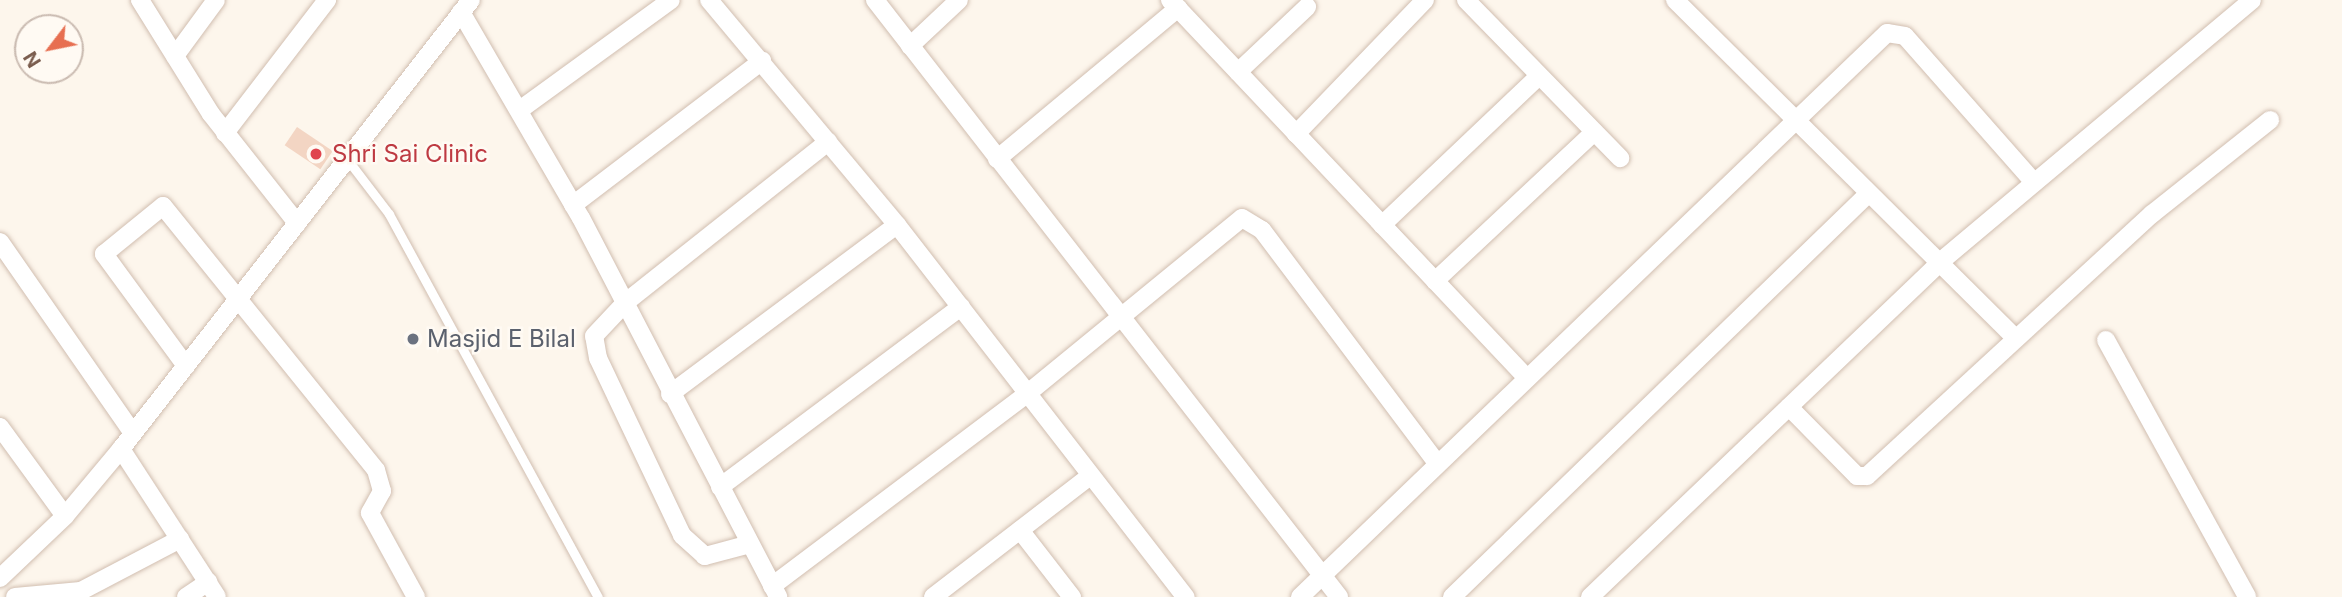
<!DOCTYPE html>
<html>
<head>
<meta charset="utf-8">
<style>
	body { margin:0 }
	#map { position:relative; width:2342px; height:597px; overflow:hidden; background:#fdf6ec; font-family:Inter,sans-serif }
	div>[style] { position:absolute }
	.building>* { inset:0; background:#f3d5c3; transform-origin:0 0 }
	.roads { filter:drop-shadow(0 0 2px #d1beb0) drop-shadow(0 0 2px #d1beb0) }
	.lane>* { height:9px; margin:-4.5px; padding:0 4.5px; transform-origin:4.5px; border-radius:4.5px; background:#fff }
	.street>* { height:18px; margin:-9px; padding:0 9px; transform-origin:9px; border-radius:9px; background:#fff }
	.dots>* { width:19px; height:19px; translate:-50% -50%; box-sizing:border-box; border:4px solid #fffaf3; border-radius:50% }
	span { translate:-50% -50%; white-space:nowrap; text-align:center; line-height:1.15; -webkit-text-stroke:5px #fffaf3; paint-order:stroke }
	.health-label { font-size:24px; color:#be3a42 }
	.left { translate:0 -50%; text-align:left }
	.worship-label { font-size:24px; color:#5b616d }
	.north { position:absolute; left:14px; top:14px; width:70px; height:70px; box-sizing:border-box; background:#fffaf3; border:2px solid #cabbb1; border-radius:50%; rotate:238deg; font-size:19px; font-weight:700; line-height:28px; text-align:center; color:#7a5c4d }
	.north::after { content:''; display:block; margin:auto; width:24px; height:32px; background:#e76f51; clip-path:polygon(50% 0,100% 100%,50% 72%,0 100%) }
</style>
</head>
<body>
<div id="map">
	<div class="building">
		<div style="left:297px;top:127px;width:43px;height:22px;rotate:34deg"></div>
	</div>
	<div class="roads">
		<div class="lane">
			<div style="left:347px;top:159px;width:69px;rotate:52.6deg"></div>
			<div style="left:389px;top:214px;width:436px;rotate:61.4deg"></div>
		</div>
		<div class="street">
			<div style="left:140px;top:0;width:134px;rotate:58.1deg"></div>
			<div style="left:211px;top:114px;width:139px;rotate:51.7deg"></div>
			<div style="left:709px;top:0;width:293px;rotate:50.1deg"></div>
			<div style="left:897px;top:225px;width:471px;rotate:52.2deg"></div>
			<div style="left:875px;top:0;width:756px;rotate:52.14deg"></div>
			<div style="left:1170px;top:0;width:520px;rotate:46.64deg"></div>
			<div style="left:1466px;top:0;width:221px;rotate:45.7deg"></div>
			<div style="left:1675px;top:0;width:479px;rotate:44.8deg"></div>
			<div style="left:461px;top:12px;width:238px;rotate:59.8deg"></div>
			<div style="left:581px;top:218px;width:427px;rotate:62.5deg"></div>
			<div style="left:910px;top:46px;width:67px;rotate:-43.2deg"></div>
			<div style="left:175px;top:56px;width:69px;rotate:-53.8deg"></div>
			<div style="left:1238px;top:72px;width:95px;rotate:-43.3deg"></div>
			<div style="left:521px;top:109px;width:185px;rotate:-36deg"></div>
			<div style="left:225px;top:133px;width:168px;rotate:-52.5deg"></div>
			<div style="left:1296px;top:134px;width:186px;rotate:-46.1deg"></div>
			<div style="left:997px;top:159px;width:236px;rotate:-39.8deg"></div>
			<div style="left:573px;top:205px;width:238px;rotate:-37.3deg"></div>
			<div style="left:1382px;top:225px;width:216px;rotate:-43.5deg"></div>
			<div style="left:0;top:242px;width:231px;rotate:55.2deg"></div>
			<div style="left:1435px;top:281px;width:218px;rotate:-43.1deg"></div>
			<div style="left:2106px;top:340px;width:293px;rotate:61.2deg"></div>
			<div style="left:186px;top:366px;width:139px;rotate:-126.2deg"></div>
			<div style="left:104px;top:254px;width:76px;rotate:-39.1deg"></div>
			<div style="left:163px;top:206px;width:339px;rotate:51.1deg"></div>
			<div style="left:376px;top:470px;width:22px;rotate:74deg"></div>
			<div style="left:382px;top:491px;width:25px;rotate:119deg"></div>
			<div style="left:370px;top:513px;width:96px;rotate:61.3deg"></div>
			<div style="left:670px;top:394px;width:283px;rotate:-36.7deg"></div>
			<div style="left:1789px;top:407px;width:97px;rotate:45.4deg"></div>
			<div style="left:1857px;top:476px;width:10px"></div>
			<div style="left:1867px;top:476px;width:387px;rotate:-42.6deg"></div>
			<div style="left:2152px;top:214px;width:151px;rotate:-38.5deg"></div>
			<div style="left:0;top:427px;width:110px;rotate:53.9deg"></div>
			<div style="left:121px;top:449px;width:176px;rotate:57deg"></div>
			<div style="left:720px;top:487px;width:301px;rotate:-36.8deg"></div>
			<div style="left:1020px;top:530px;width:85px;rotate:52.2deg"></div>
			<div style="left:750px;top:544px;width:47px;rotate:165.1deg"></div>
			<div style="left:705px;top:556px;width:31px;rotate:-138deg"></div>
			<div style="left:682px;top:535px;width:196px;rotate:-115.4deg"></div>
			<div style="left:598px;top:358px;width:22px;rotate:-100deg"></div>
			<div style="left:594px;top:336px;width:47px;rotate:-46.7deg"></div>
			<div style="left:626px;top:302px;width:258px;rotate:-38.4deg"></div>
			<div style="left:0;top:578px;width:90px;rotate:-43.6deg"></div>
			<div style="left:65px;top:516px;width:87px;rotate:-50.1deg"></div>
			<div style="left:121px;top:449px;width:569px;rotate:-52.06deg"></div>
			<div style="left:772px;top:586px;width:321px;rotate:-37deg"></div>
			<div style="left:1028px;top:393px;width:276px;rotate:-39.3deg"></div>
			<div style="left:1242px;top:218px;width:23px;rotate:31deg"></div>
			<div style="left:1262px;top:230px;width:290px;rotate:53.1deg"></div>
			<div style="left:15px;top:597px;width:66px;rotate:-5.2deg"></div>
			<div style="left:81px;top:591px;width:112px;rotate:-27.7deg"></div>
			<div style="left:186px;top:597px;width:27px;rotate:-34deg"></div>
			<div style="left:933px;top:597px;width:198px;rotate:-37.6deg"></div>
			<div style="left:1300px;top:597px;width:814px;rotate:-43.86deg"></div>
			<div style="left:1887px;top:33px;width:18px;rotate:9deg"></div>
			<div style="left:1905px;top:36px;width:192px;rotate:48.6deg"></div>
			<div style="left:1452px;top:597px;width:579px;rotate:-44.09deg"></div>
			<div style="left:1590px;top:597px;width:484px;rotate:-43.7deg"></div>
			<div style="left:1940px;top:262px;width:407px;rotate:-40deg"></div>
		</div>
	</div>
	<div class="dots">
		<div style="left:316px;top:154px;background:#e0444e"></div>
		<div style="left:413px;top:339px;background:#6b7280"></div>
	</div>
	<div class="health-label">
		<span class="left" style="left:332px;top:154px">Shri Sai Clinic</span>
	</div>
	<div class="worship-label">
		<span class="left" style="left:427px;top:339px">Masjid E Bilal</span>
	</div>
	<div class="north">N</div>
</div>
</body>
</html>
